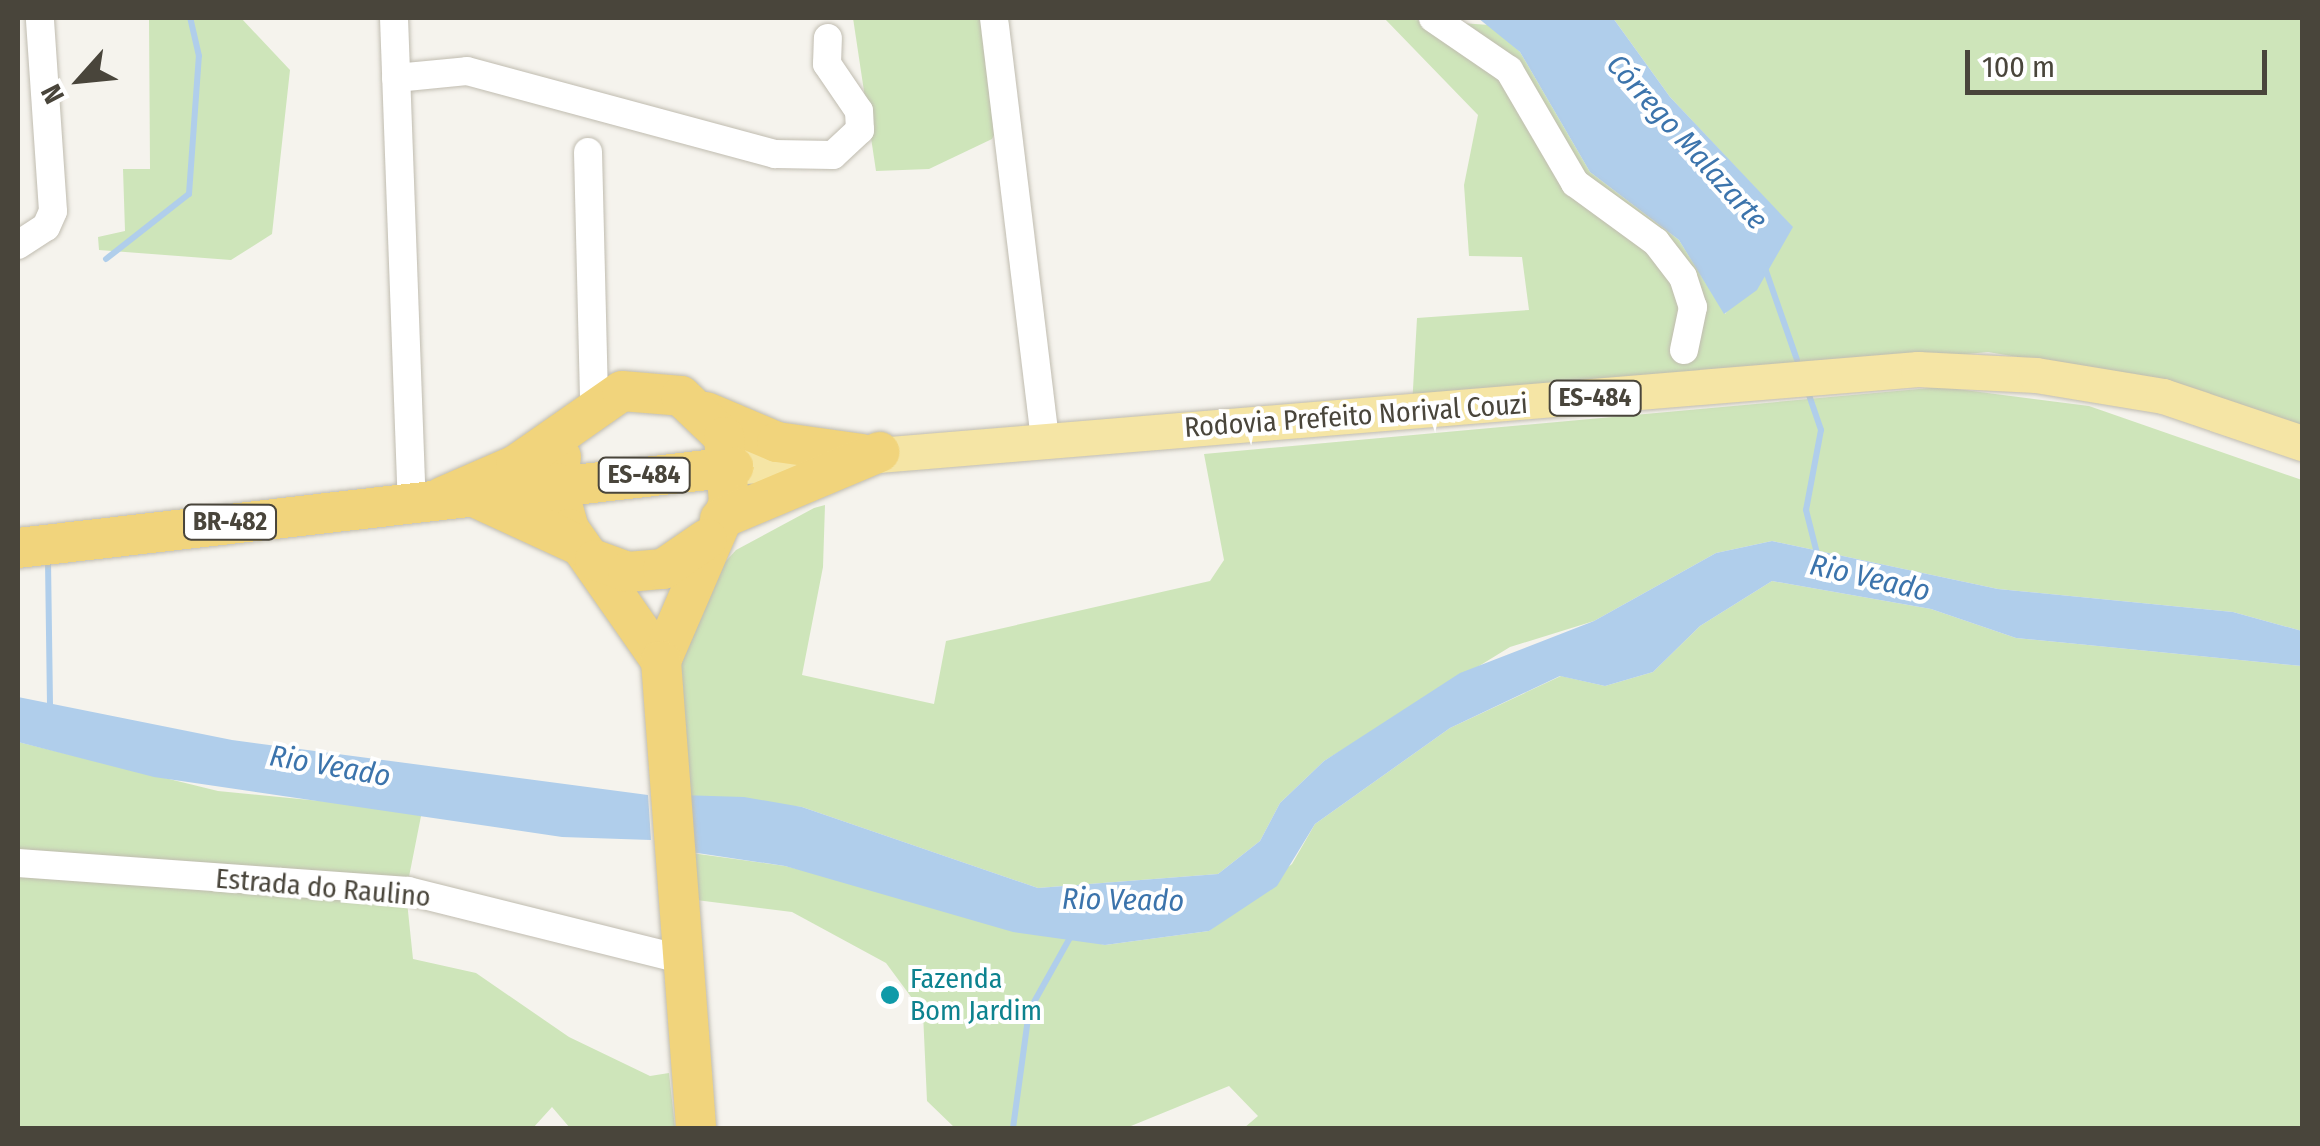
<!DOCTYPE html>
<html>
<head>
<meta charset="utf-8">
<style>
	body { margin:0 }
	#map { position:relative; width:2320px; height:1146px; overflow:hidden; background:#f5f3ed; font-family:"Fira Sans Condensed",sans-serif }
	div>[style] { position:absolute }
	.green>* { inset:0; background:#cee5ba }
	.water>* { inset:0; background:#b0ceeb }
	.stream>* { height:6px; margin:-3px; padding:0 3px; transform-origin:3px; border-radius:3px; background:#b0ceeb }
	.roads { filter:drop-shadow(0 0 2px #c0bcb0) drop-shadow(0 0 2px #c0bcb0) }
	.minor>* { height:28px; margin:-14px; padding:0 14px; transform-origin:14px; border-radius:14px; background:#fff }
	.major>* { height:35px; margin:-17.5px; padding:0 17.5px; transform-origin:17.5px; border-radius:17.5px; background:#f5e5a5 }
	.highway>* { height:40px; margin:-20px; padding:0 20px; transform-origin:20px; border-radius:20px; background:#f1d47c }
	.dots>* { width:28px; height:28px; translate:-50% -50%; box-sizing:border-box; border:5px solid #fff; border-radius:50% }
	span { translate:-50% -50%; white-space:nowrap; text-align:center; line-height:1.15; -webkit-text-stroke:8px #fff; paint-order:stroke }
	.shield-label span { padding:2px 8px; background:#fff; border:2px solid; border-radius:8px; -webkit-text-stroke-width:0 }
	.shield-label { font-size:25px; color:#49453b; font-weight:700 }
	.street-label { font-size:28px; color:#49453b }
	.culture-label { font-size:28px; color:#0d838f }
	.left { translate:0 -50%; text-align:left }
	.water-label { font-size:30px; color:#3c74ac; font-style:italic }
	.frame { position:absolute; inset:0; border:20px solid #49453b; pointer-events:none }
	.north { position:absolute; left:30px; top:30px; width:100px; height:100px; -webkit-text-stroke:8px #fff; paint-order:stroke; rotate:243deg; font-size:28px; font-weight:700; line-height:40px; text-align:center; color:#49453b }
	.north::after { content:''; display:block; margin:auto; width:35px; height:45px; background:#49453b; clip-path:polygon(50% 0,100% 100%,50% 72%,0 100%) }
	.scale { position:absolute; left:1965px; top:50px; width:302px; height:45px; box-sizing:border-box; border:5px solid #49453b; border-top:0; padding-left:12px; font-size:30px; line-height:35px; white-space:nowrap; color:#49453b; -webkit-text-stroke:8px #fff; paint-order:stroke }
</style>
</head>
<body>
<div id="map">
	<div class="green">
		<div style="clip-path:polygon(149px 18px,241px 18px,290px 70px,272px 234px,231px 260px,99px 250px,98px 237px,125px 231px,123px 169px,150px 169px)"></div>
		<div style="clip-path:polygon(853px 18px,1009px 18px,1004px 115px,992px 139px,929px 169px,876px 171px)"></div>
		<div style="clip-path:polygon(1384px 18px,1490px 25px,1520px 52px,1590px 172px,1679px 240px,1725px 314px,1792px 227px,1670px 97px,1613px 18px,2302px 18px,2302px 453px,2042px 361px,1988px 352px,1412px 407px,1417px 318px,1529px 310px,1522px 257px,1469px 256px,1464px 185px,1478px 115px)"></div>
		<div style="clip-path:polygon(1941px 387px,2089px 406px,2302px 480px,2302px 631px,2233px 612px,1998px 589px,1772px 541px,1716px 553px,1594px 621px,1510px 647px,1324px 761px,1280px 803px,1260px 841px,1218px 874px,1038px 888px,802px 807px,680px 795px,670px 699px,700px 590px,736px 550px,814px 508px,825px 505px,823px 567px,802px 675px,934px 704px,946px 641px,1210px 581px,1224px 560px,1204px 454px)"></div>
		<div style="clip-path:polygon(1772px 581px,1931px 609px,2016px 638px,2302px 666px,2302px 1128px,1244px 1128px,1258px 1116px,1229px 1086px,1126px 1128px,955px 1128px,927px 1101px,923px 1013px,886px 963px,792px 912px,688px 899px,684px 852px,785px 866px,1105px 945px,1209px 931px,1292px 864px,1315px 824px,1450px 728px,1561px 676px,1605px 686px,1653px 672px,1700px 626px)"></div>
		<div style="clip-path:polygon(18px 742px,218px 791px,422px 811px,406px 892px,413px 959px,476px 973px,569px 1037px,650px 1076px,669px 1073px,675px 1128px,570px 1128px,552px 1107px,533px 1128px,18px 1128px)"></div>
	</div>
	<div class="water">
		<div style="clip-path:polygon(1478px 18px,1613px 18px,1670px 97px,1793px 227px,1757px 290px,1724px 314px,1679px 240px,1590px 172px,1520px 52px)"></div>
		<div style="clip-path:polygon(1772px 541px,1998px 589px,2233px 612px,2302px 631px,2302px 666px,2016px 638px,1931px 609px,1772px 581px,1700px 626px,1653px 672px,1605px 686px,1560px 676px,1450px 728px,1315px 824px,1277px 886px,1209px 931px,1105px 945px,1013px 932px,785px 866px,684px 851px,680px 795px,744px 797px,802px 807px,1038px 888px,1218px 874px,1260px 841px,1280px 803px,1324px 761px,1460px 673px,1594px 621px,1716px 553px)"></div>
		<div style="clip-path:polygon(18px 697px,232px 740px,648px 795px,651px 840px,562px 837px,154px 777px,18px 742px)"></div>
	</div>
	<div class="stream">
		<div style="left:106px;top:259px;width:105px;rotate:-38.1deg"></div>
		<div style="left:189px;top:194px;width:138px;rotate:-85.9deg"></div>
		<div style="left:199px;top:56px;width:39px;rotate:-103deg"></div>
		<div style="left:1765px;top:268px;width:97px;rotate:70.8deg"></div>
		<div style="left:1809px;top:395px;width:37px;rotate:71deg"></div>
		<div style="left:1821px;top:430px;width:81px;rotate:100.6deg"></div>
		<div style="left:1806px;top:510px;width:44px;rotate:75.7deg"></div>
		<div style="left:48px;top:561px;width:146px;rotate:89.2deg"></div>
		<div style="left:1013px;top:1128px;width:118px;rotate:-82.2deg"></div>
		<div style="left:1029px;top:1011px;width:88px;rotate:-60.8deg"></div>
	</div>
	<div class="roads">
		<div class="minor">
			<div style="left:394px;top:18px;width:482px;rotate:87.9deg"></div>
			<div style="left:994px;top:18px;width:422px;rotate:83.1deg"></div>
			<div style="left:1433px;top:18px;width:92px;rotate:34.4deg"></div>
			<div style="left:1509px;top:70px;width:131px;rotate:59.7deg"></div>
			<div style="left:1575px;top:183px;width:100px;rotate:36.1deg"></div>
			<div style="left:1656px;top:242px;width:44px;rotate:52.4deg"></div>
			<div style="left:1683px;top:277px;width:32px;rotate:72deg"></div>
			<div style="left:1693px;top:307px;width:44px;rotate:101.8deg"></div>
			<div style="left:396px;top:78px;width:71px;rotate:-5.6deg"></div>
			<div style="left:467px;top:71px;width:319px;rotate:15.1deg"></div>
			<div style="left:775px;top:154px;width:58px;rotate:1deg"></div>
			<div style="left:833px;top:155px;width:37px;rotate:-43deg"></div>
			<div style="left:860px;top:130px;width:19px;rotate:-93deg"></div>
			<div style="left:859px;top:111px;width:57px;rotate:-124.2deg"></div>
			<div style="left:827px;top:64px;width:26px;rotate:-88deg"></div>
			<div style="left:588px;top:152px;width:252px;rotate:88.6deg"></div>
			<div style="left:18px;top:245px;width:33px;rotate:-33deg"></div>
			<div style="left:46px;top:227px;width:17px;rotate:-66deg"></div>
			<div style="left:53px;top:211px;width:193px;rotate:-93.9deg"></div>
			<div style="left:18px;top:863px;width:391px;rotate:4.1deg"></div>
			<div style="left:408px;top:891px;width:281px;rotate:14deg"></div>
		</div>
		<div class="major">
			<div style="left:733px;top:467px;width:1189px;rotate:-4.73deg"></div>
			<div style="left:1918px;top:369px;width:118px;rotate:2.9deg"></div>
			<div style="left:2036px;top:375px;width:129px;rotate:9.4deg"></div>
			<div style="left:2163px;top:396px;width:147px;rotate:18.7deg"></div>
		</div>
		<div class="highway">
			<div style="left:706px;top:412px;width:77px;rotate:22.9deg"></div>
			<div style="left:777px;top:442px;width:86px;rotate:8deg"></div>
			<div style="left:561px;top:457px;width:26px;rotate:101deg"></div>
			<div style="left:556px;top:483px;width:48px;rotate:74.2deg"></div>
			<div style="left:569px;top:529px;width:161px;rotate:55.1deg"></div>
			<div style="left:470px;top:495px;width:122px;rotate:24.7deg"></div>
			<div style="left:442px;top:497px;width:81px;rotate:-23.4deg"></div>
			<div style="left:516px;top:465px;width:129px;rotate:-34.9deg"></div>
			<div style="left:622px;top:391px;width:59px;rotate:4.8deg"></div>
			<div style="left:681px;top:396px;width:59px;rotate:43.6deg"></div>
			<div style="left:724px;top:437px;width:66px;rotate:85.7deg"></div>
			<div style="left:729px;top:503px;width:172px;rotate:113.3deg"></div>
			<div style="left:661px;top:661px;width:468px;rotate:85.7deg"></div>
			<div style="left:720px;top:519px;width:173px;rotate:-22.8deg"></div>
			<div style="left:18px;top:548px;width:720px;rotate:-6.46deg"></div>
			<div style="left:595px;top:560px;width:35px;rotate:20deg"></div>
			<div style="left:628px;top:572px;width:35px;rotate:-5deg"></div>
			<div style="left:663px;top:569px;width:53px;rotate:-34.3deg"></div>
		</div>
	</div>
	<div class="dots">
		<div style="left:890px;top:995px;background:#0f9aa8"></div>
	</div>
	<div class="shield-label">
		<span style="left:1595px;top:398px">ES-484</span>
		<span style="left:644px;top:475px">ES-484</span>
		<span style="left:230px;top:522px">BR-482</span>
	</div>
	<div class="street-label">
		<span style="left:1356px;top:416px;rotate:-4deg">Rodovia Prefeito Norival Couzi</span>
		<span style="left:323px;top:888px;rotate:5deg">Estrada do Raulino</span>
	</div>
	<div class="culture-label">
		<span class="left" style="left:910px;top:995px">Fazenda<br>Bom Jardim</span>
	</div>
	<div class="water-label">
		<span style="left:1687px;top:142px;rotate:48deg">Córrego Malazarte</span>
		<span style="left:1870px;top:578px;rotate:13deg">Rio Veado</span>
		<span style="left:330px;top:766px;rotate:10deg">Rio Veado</span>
		<span style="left:1123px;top:900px;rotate:1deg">Rio Veado</span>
	</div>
	<div class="frame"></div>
	<div class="north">N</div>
	<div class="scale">100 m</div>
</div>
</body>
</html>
